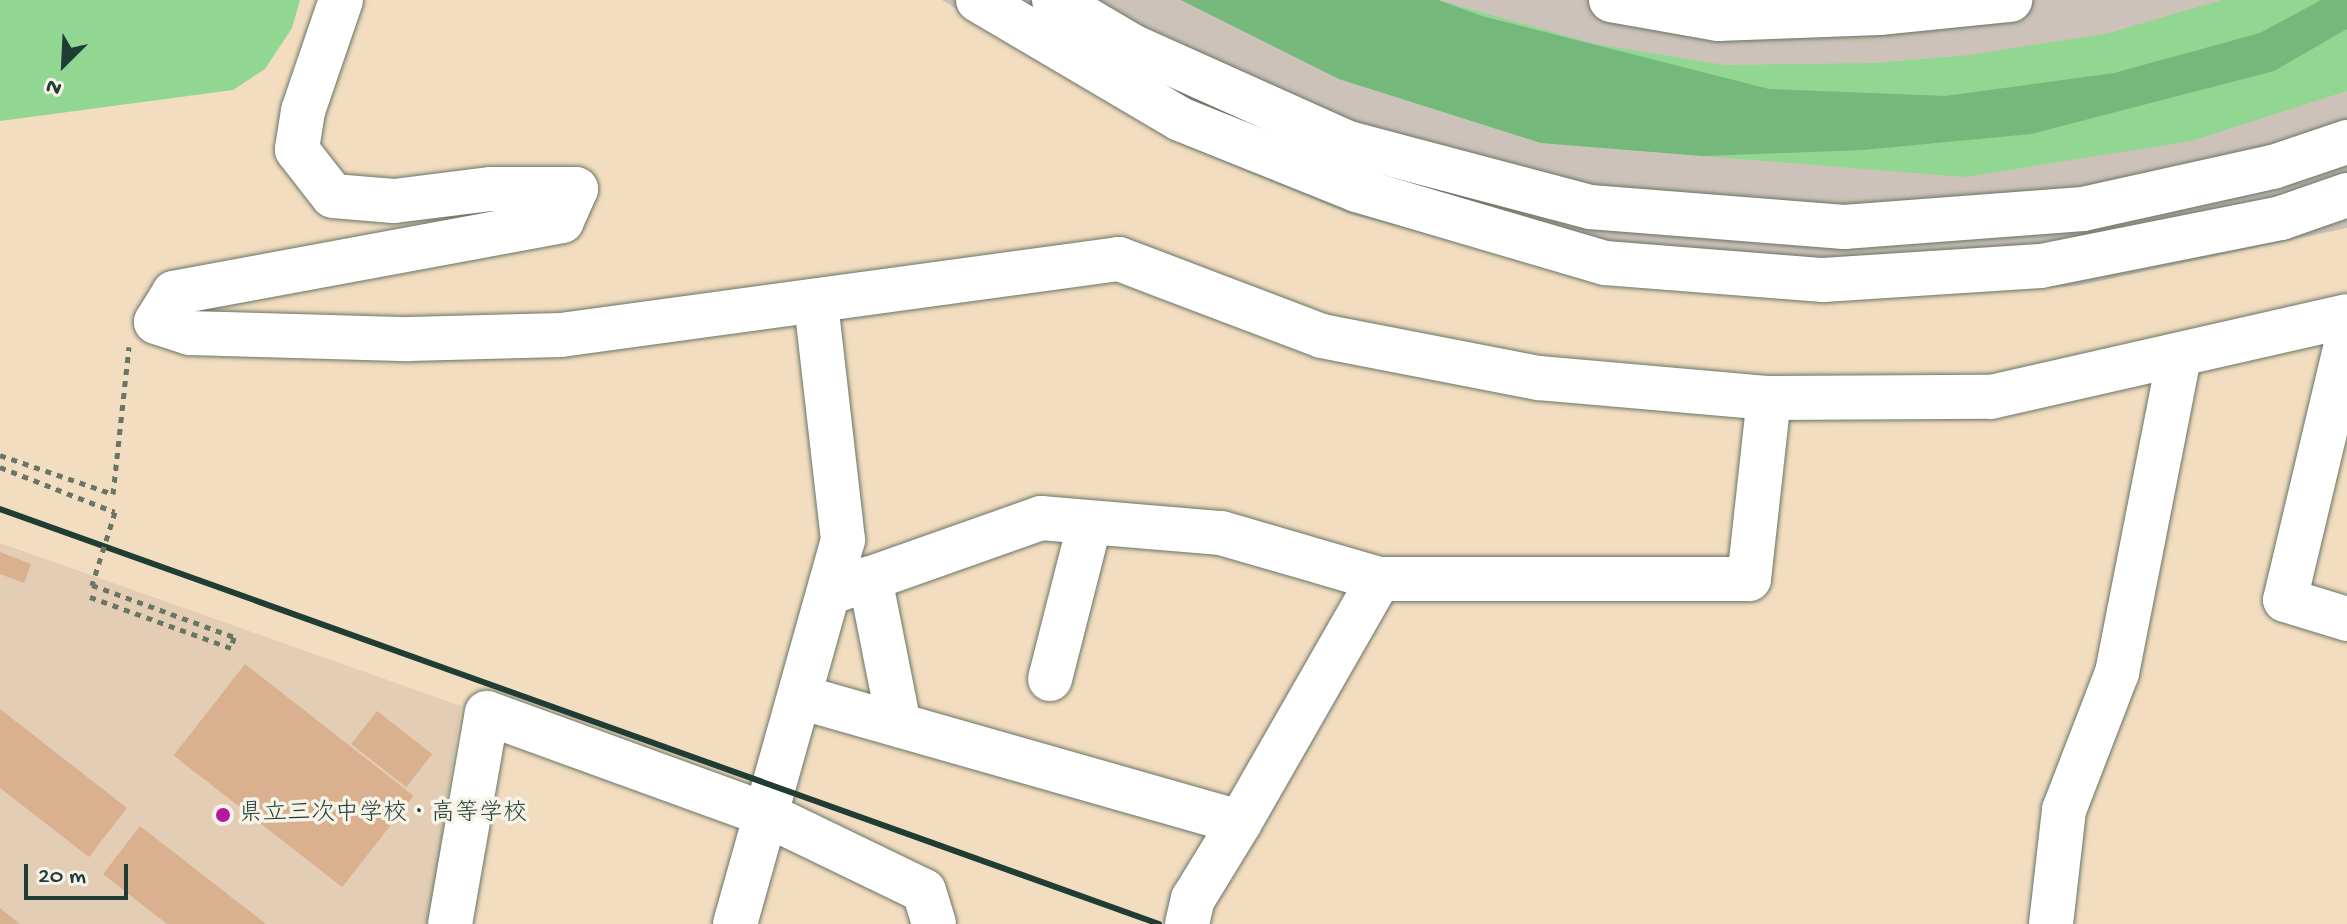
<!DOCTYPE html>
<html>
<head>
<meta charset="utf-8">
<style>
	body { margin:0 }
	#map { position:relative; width:2347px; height:924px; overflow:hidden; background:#f3ddc0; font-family:"Gochi Hand","Klee One",sans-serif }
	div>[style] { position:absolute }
	.built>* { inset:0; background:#e3cdb4 }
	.industrial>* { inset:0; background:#cdc2b9 }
	.green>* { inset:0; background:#91d791 }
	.forest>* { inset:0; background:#74b87b }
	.building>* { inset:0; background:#dab18e; transform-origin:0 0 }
	.path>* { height:5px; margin-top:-2.5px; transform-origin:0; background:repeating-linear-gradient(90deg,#697565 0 6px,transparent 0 12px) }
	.roads { filter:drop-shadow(0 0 2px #697565) drop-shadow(0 0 2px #697565) }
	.minor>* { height:44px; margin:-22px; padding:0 22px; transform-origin:22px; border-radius:22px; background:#fff }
	.rail>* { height:6px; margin:-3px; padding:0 3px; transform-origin:3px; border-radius:3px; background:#1f3d34 }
	.path-bridge>* { height:5px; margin-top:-2.5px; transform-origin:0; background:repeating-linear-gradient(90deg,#697565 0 6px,transparent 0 12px) }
	.dots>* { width:22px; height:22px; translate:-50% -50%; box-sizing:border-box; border:4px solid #f7f3e8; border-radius:50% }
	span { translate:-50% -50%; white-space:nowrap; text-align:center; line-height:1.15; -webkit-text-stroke:7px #f7f3e8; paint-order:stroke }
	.poi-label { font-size:24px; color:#1f3d34 }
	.left { translate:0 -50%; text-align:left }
	.north { position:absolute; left:24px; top:24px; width:80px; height:80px; -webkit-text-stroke:6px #f7f3e8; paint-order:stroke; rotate:204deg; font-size:22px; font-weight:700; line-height:32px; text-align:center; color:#1f3d34 }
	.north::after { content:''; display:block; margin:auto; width:28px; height:36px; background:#1f3d34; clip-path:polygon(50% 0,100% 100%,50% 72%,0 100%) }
	.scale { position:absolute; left:24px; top:864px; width:104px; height:36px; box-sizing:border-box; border:4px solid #1f3d34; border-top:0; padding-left:10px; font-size:24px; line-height:28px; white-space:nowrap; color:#1f3d34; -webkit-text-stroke:6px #f7f3e8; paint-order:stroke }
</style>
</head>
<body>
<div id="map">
	<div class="built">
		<div style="clip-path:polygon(0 543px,461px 706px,429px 924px,0 924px)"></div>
	</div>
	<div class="industrial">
		<div style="clip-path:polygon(942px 0,2347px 0,2347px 228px,2076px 286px,1862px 298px,1600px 280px,1350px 214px,1174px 141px)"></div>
	</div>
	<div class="green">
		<div style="clip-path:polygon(0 0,300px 0,292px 28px,265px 69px,233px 90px,0 121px)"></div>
		<div style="clip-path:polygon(1181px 0,1438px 0,1595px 44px,1725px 65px,1876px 63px,1970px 55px,2109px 33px,2222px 0,2347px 0,2347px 91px,2191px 141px,1964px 177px,1541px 143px,1339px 79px)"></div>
	</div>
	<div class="forest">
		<div style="clip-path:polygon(1181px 0,1438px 0,1482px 16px,1769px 89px,1945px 96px,2114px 73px,2260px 33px,2321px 0,2347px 0,2347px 29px,2274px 71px,2031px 134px,1863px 150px,1703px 156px,1541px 143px,1339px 79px)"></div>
	</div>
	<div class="building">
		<div style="clip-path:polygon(0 552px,31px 564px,24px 583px,0 574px)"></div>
		<div style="left:245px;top:664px;width:214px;height:116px;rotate:38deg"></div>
		<div style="clip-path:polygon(0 709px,127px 808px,89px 857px,0 788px)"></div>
		<div style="left:377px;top:711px;width:70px;height:42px;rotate:38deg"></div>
		<div style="clip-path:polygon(140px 826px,266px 924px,167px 924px,103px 874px)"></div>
		<div style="clip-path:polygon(0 908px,20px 924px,0 924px)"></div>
	</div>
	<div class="path">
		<div style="left:0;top:455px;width:120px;rotate:19deg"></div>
		<div style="left:113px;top:494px;width:148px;rotate:-83.8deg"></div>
	</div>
	<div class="roads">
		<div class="minor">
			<div style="left:341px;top:0;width:117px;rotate:108.9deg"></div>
			<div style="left:303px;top:111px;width:39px;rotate:99deg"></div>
			<div style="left:297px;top:150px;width:58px;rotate:52deg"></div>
			<div style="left:333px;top:196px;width:61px;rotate:4.7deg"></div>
			<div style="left:394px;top:201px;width:98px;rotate:-7.1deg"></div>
			<div style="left:491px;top:189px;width:85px"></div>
			<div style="left:576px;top:189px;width:35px;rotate:114deg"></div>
			<div style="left:562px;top:221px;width:395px;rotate:169.5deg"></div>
			<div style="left:174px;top:293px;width:34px;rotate:122deg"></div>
			<div style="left:156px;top:322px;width:35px;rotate:18deg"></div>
			<div style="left:189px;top:333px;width:220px;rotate:1.6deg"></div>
			<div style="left:409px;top:339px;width:152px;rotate:-1.5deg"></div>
			<div style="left:561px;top:335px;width:563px;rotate:-7.76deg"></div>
			<div style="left:1119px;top:259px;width:217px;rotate:20.8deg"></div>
			<div style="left:1322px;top:336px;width:221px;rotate:11deg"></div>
			<div style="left:1539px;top:378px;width:231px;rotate:5deg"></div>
			<div style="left:1769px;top:398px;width:222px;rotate:-0.3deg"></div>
			<div style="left:1991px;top:397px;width:365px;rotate:-12.8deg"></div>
			<div style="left:978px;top:0;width:234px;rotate:30.5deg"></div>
			<div style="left:1180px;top:119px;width:191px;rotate:21.9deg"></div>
			<div style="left:1357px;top:190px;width:259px;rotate:16.4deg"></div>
			<div style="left:1605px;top:263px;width:219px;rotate:4.5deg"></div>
			<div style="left:1823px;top:280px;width:218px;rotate:-3.7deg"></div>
			<div style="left:2041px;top:266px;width:245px;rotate:-11.3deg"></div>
			<div style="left:2281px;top:218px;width:70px;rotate:-19.2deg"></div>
			<div style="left:1054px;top:0;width:91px;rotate:30.5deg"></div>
			<div style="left:1132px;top:46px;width:237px;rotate:24.2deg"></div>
			<div style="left:1348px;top:143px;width:250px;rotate:14.8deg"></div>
			<div style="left:1590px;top:207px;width:255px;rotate:4.5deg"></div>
			<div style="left:1844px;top:227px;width:240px;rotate:-4.3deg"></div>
			<div style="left:2083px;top:209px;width:195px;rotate:-12.5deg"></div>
			<div style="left:2273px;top:167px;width:78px;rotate:-18.7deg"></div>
			<div style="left:1611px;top:0;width:109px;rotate:10.1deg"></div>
			<div style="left:1718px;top:19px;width:161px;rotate:-2.1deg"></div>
			<div style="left:1879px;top:13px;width:132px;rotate:-5.7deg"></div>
			<div style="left:2347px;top:340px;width:267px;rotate:103.4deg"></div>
			<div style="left:2285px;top:600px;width:65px;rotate:17deg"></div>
			<div style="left:870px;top:578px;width:150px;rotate:78.8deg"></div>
			<div style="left:829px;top:593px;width:225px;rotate:-19.5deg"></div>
			<div style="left:1041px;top:518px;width:181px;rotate:4.8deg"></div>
			<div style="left:1221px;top:533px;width:165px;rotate:16.2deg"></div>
			<div style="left:1379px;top:579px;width:370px"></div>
			<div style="left:1749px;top:579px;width:182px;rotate:-83.7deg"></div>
			<div style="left:1050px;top:679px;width:158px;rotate:-75.7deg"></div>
			<div style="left:800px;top:697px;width:457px;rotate:15.9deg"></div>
			<div style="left:1240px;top:822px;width:280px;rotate:-60.2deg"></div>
			<div style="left:450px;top:924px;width:214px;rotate:-80.1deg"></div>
			<div style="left:487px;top:713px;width:298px;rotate:20deg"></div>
			<div style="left:767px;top:815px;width:174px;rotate:25.8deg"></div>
			<div style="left:924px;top:891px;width:34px;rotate:73deg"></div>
			<div style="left:735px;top:924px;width:399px;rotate:-74.3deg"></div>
			<div style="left:843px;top:540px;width:239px;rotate:-96.5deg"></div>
			<div style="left:1187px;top:924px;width:26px;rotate:-77deg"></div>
			<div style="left:1193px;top:899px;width:90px;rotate:-58.6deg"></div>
			<div style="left:2051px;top:924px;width:115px;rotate:-83.5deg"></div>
			<div style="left:2064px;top:810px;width:147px;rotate:-68.9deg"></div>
			<div style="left:2117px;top:673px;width:323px;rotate:-78.9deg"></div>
		</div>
	</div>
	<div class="rail">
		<div style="left:0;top:509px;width:1231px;rotate:19.7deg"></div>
	</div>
	<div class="path-bridge">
		<div style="left:0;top:467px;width:123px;rotate:21.4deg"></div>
		<div style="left:115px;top:512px;width:77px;rotate:107.5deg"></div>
		<div style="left:92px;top:585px;width:151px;rotate:20.1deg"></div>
		<div style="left:234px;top:637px;width:11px;rotate:105deg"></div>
		<div style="left:231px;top:648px;width:153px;rotate:-160.1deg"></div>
	</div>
	<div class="dots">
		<div style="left:223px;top:815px;background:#b5179e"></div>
	</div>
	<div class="poi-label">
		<span class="left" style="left:239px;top:815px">県立三次中学校・高等学校</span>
	</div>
	<div class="north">N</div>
	<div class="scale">20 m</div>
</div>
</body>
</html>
